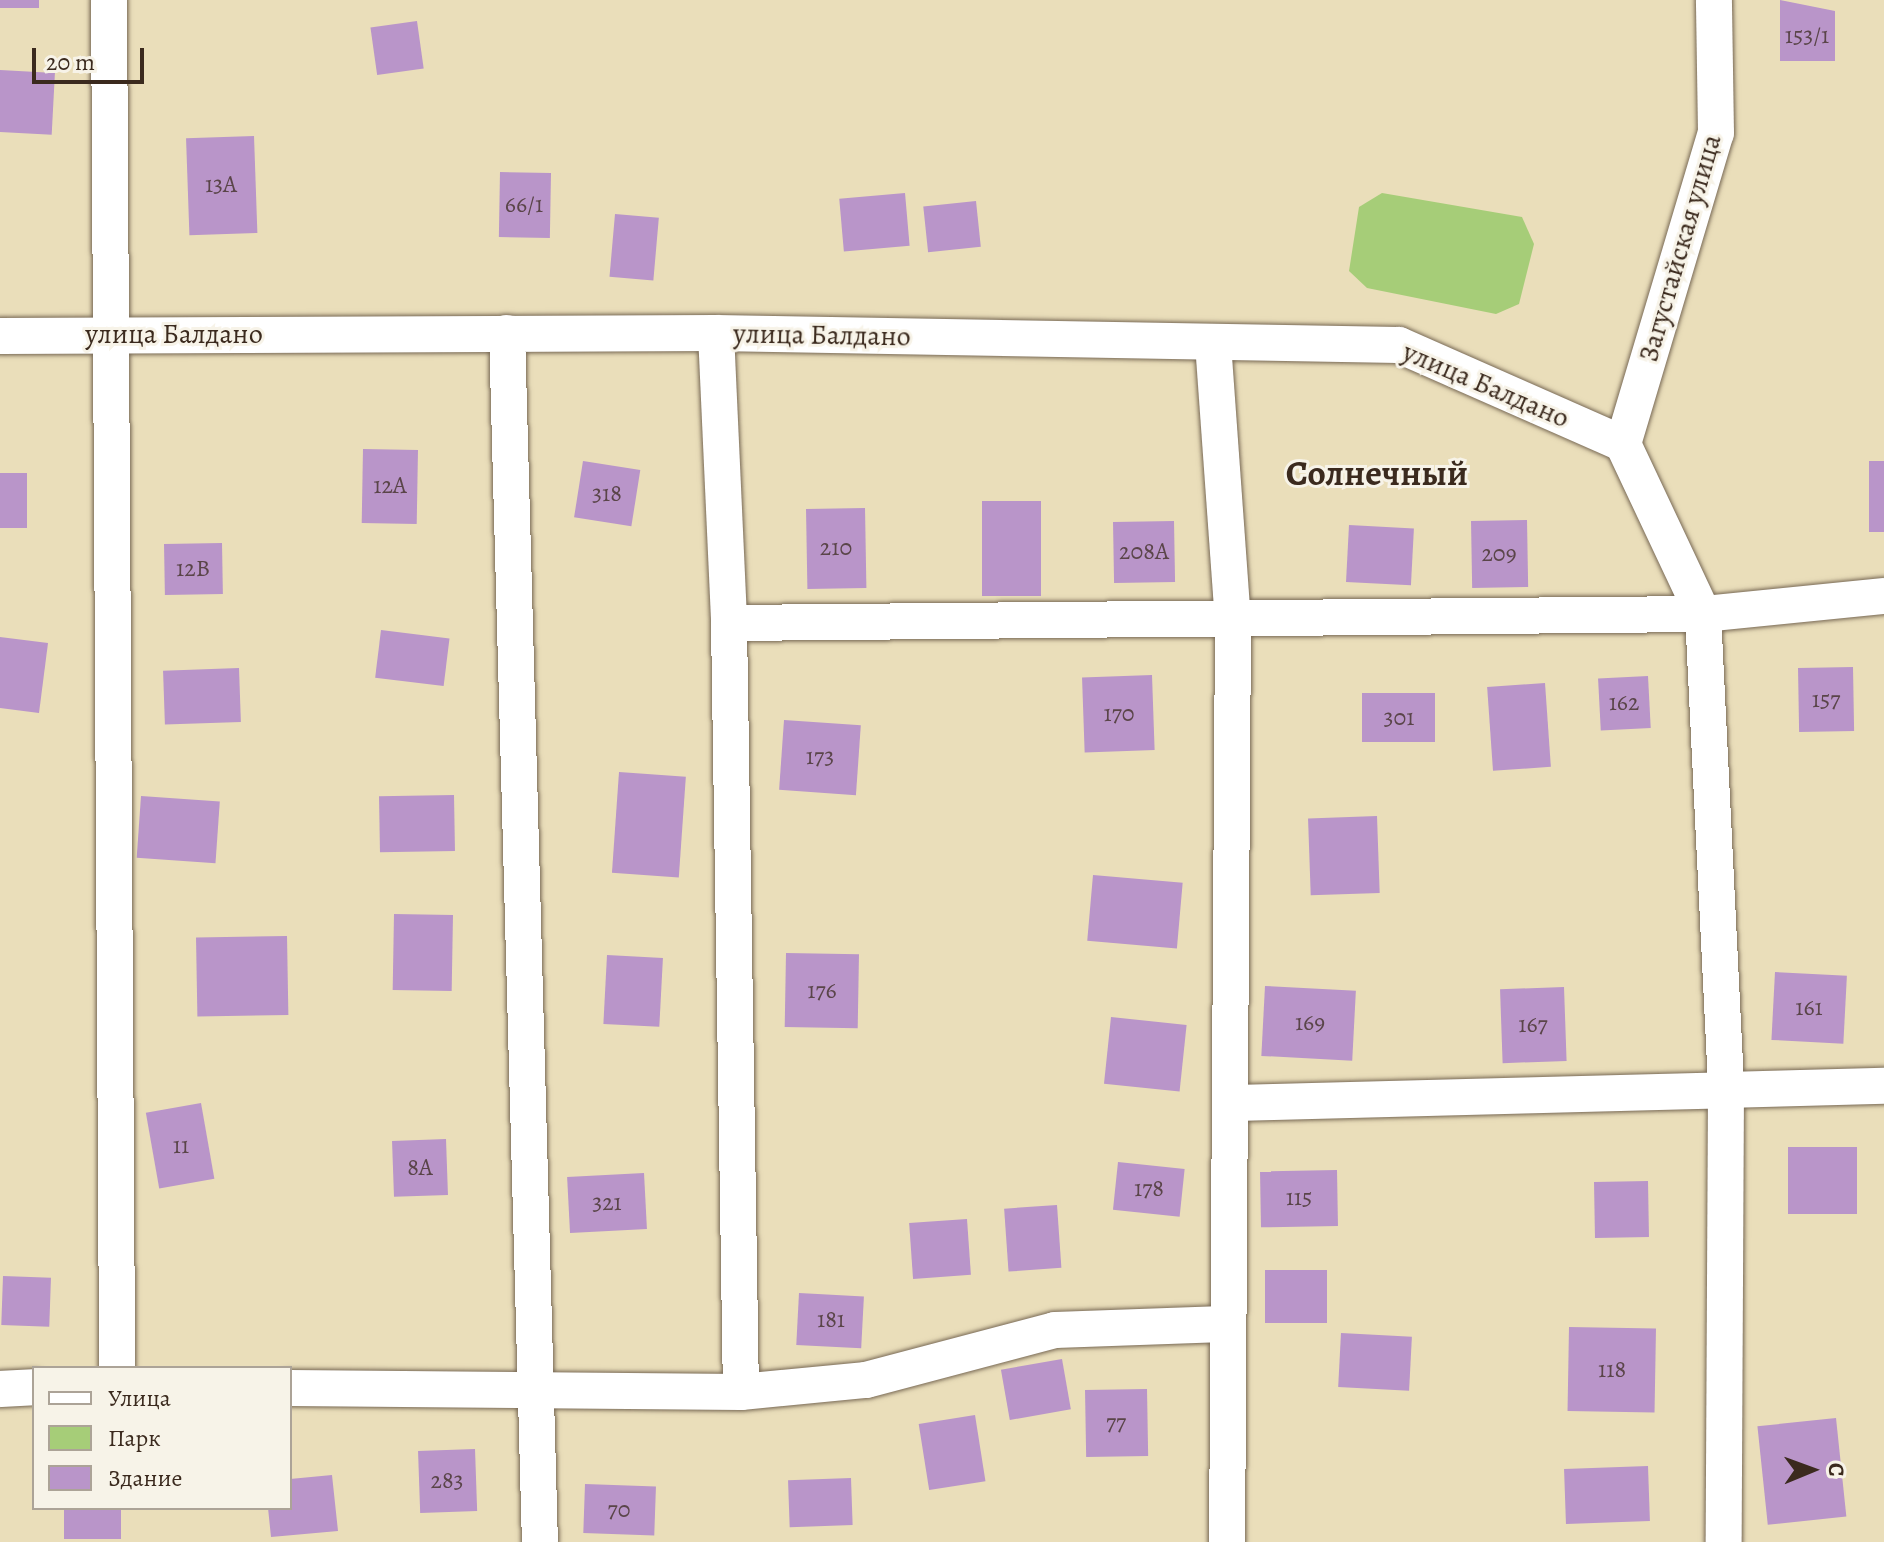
<!DOCTYPE html>
<html>
<head>
<meta charset="utf-8">
<style>
	body { margin:0 }
	#map { position:relative; width:1884px; height:1542px; overflow:hidden; background:#eadeba; font-family:Alegreya,serif }
	div>[style] { position:absolute }
	.green>* { inset:0; background:#a6cd78 }
	.building>* { inset:0; background:#b995c9; transform-origin:0 0 }
	.roads { filter:drop-shadow(0 0 2px #786955) drop-shadow(0 0 2px #786955) }
	.street>* { height:36px; margin:-18px; padding:0 18px; transform-origin:18px; border-radius:18px; background:#fff }
	span { translate:-50% -50%; white-space:nowrap; text-align:center; line-height:1.15; -webkit-text-stroke:6px #f7f3e8; paint-order:stroke }
	.number-label { font-size:24px; color:#5a4549 }
	.number-label span { -webkit-text-stroke-width:0 }
	.street-label { font-size:28px; color:#3b2a1e }
	.district-label { font-size:36px; color:#3b2a1e; font-weight:700 }
	.legend { position:absolute; left:32px; top:1366px; width:260px; height:144px; box-sizing:border-box; background:#f7f3e8; border:2px solid #aca397; margin:0; padding:10px 14px; list-style:none; font-size:24px; color:#3b2a1e }
	.legend li { display:flex; align-items:center; gap:16px; height:40px }
	.legend b { width:40px; border:2px solid #aca397 }
	.north { position:absolute; left:1772px; top:1430px; width:80px; height:80px; -webkit-text-stroke:6px #f7f3e8; paint-order:stroke; rotate:89deg; font-size:22px; font-weight:700; line-height:32px; text-align:center; color:#3b2a1e }
	.north::after { content:''; display:block; margin:auto; width:28px; height:36px; background:#3b2a1e; clip-path:polygon(50% 0,100% 100%,50% 72%,0 100%) }
	.scale { position:absolute; left:32px; top:48px; width:112px; height:36px; box-sizing:border-box; border:4px solid #3b2a1e; border-top:0; padding-left:10px; font-size:24px; line-height:28px; white-space:nowrap; color:#3b2a1e; -webkit-text-stroke:6px #f7f3e8; paint-order:stroke }
</style>
</head>
<body>
<div id="map">
	<div class="green">
		<div style="clip-path:polygon(1382px 193px,1522px 217px,1534px 244px,1519px 304px,1496px 314px,1367px 288px,1349px 271px,1359px 207px)"></div>
	</div>
	<div class="building">
		<div style="left:0;top:0;width:39px;height:8px"></div>
		<div style="clip-path:polygon(1780px 0,1835px 11px,1835px 61px,1780px 61px)"></div>
		<div style="left:417px;top:21px;width:48px;height:47px;rotate:82deg"></div>
		<div style="left:0;top:70px;width:55px;height:62px;rotate:3deg"></div>
		<div style="left:254px;top:136px;width:97px;height:68px;rotate:88deg"></div>
		<div style="left:500px;top:172px;width:51px;height:65px;rotate:1deg"></div>
		<div style="left:905px;top:193px;width:53px;height:66px;rotate:85deg"></div>
		<div style="left:976px;top:201px;width:46px;height:53px;rotate:84deg"></div>
		<div style="left:615px;top:214px;width:44px;height:63px;rotate:5deg"></div>
		<div style="left:363px;top:449px;width:55px;height:74px;rotate:1deg"></div>
		<div style="left:583px;top:461px;width:58px;height:57px;rotate:9deg"></div>
		<div style="left:1869px;top:461px;width:15px;height:71px"></div>
		<div style="left:0;top:473px;width:27px;height:55px"></div>
		<div style="left:982px;top:501px;width:59px;height:95px"></div>
		<div style="left:865px;top:508px;width:80px;height:59px;rotate:89deg"></div>
		<div style="left:1527px;top:520px;width:67px;height:56px;rotate:89deg"></div>
		<div style="left:1174px;top:521px;width:61px;height:61px;rotate:89deg"></div>
		<div style="left:1349px;top:525px;width:65px;height:57px;rotate:3deg"></div>
		<div style="left:222px;top:543px;width:51px;height:58px;rotate:89deg"></div>
		<div style="left:381px;top:630px;width:69px;height:48px;rotate:7deg"></div>
		<div style="clip-path:polygon(0 637px,48px 643px,39px 713px,0 708px)"></div>
		<div style="left:1853px;top:667px;width:64px;height:55px;rotate:89deg"></div>
		<div style="left:239px;top:668px;width:54px;height:76px;rotate:88deg"></div>
		<div style="left:1152px;top:675px;width:75px;height:70px;rotate:88deg"></div>
		<div style="left:1648px;top:676px;width:52px;height:50px;rotate:87deg"></div>
		<div style="left:1545px;top:683px;width:84px;height:58px;rotate:86deg"></div>
		<div style="left:1362px;top:693px;width:73px;height:49px"></div>
		<div style="left:784px;top:720px;width:77px;height:70px;rotate:4deg"></div>
		<div style="left:619px;top:772px;width:67px;height:101px;rotate:4deg"></div>
		<div style="left:454px;top:795px;width:56px;height:75px;rotate:89deg"></div>
		<div style="left:141px;top:796px;width:79px;height:62px;rotate:4deg"></div>
		<div style="left:1377px;top:816px;width:77px;height:69px;rotate:88deg"></div>
		<div style="left:1093px;top:875px;width:90px;height:66px;rotate:5deg"></div>
		<div style="left:394px;top:914px;width:59px;height:76px;rotate:1deg"></div>
		<div style="left:287px;top:936px;width:79px;height:91px;rotate:89deg"></div>
		<div style="left:786px;top:953px;width:73px;height:74px;rotate:1deg"></div>
		<div style="left:607px;top:955px;width:56px;height:69px;rotate:3deg"></div>
		<div style="left:1775px;top:972px;width:72px;height:68px;rotate:3deg"></div>
		<div style="left:1265px;top:986px;width:91px;height:70px;rotate:3deg"></div>
		<div style="left:1564px;top:987px;width:74px;height:64px;rotate:88deg"></div>
		<div style="left:1111px;top:1017px;width:76px;height:67px;rotate:6deg"></div>
		<div style="left:201px;top:1103px;width:77px;height:56px;rotate:80deg"></div>
		<div style="left:446px;top:1139px;width:56px;height:54px;rotate:88deg"></div>
		<div style="left:1788px;top:1147px;width:69px;height:67px"></div>
		<div style="left:1118px;top:1162px;width:67px;height:48px;rotate:6deg"></div>
		<div style="left:1337px;top:1170px;width:56px;height:77px;rotate:89deg"></div>
		<div style="left:644px;top:1173px;width:56px;height:77px;rotate:87deg"></div>
		<div style="left:1648px;top:1181px;width:56px;height:54px;rotate:89deg"></div>
		<div style="left:1057px;top:1205px;width:63px;height:53px;rotate:86deg"></div>
		<div style="left:967px;top:1219px;width:56px;height:58px;rotate:86deg"></div>
		<div style="left:1265px;top:1270px;width:62px;height:53px"></div>
		<div style="left:3px;top:1276px;width:48px;height:49px;rotate:2deg"></div>
		<div style="left:799px;top:1293px;width:65px;height:52px;rotate:3deg"></div>
		<div style="left:1569px;top:1327px;width:87px;height:84px;rotate:1deg"></div>
		<div style="left:1341px;top:1333px;width:71px;height:54px;rotate:3deg"></div>
		<div style="left:1062px;top:1359px;width:51px;height:62px;rotate:80deg"></div>
		<div style="left:1147px;top:1389px;width:67px;height:62px;rotate:89deg"></div>
		<div style="left:975px;top:1415px;width:67px;height:57px;rotate:81deg"></div>
		<div style="left:1836px;top:1418px;width:99px;height:79px;rotate:84deg"></div>
		<div style="left:475px;top:1449px;width:62px;height:57px;rotate:88deg"></div>
		<div style="left:1648px;top:1466px;width:55px;height:84px;rotate:88deg"></div>
		<div style="clip-path:polygon(332px 1475px,338px 1531px,271px 1537px,268px 1508px,290px 1508px,290px 1479px)"></div>
		<div style="left:851px;top:1478px;width:47px;height:63px;rotate:88deg"></div>
		<div style="left:585px;top:1484px;width:71px;height:49px;rotate:2deg"></div>
		<div style="left:64px;top:1508px;width:57px;height:31px"></div>
	</div>
	<div class="roads">
		<div class="street">
			<div style="left:109px;top:0;width:1368px;rotate:89.66deg"></div>
			<div style="left:507px;top:333px;width:1209px;rotate:88.44deg"></div>
			<div style="left:716px;top:333px;width:290px;rotate:87.4deg"></div>
			<div style="left:729px;top:623px;width:769px;rotate:89.11deg"></div>
			<div style="left:0;top:336px;width:716px;rotate:-0.24deg"></div>
			<div style="left:716px;top:333px;width:683px;rotate:1.01deg"></div>
			<div style="left:1399px;top:345px;width:245px;rotate:23.8deg"></div>
			<div style="left:1213px;top:343px;width:278px;rotate:85.9deg"></div>
			<div style="left:1233px;top:620px;width:922px;rotate:90.37deg"></div>
			<div style="left:1623px;top:444px;width:188px;rotate:64.8deg"></div>
			<div style="left:1703px;top:614px;width:477px;rotate:87.2deg"></div>
			<div style="left:1726px;top:1090px;width:158px;rotate:-1.5deg"></div>
			<div style="left:1623px;top:444px;width:325px;rotate:-73.4deg"></div>
			<div style="left:1716px;top:133px;width:133px;rotate:-90.9deg"></div>
			<div style="left:729px;top:623px;width:974px;rotate:-0.53deg"></div>
			<div style="left:1703px;top:614px;width:182px;rotate:-5.7deg"></div>
			<div style="left:1235px;top:1103px;width:491px;rotate:-1.5deg"></div>
			<div style="left:1726px;top:1090px;width:452px;rotate:90.3deg"></div>
			<div style="left:290px;top:1388px;width:451px;rotate:0.5deg"></div>
			<div style="left:741px;top:1392px;width:126px;rotate:-5.5deg"></div>
			<div style="left:866px;top:1380px;width:196px;rotate:-14.8deg"></div>
			<div style="left:1055px;top:1330px;width:169px;rotate:-2deg"></div>
			<div style="left:0;top:1389px;width:34px;rotate:-3deg"></div>
		</div>
	</div>
	<div class="number-label">
		<span style="left:1807px;top:36px">153/1</span>
		<span style="left:221px;top:185px">13А</span>
		<span style="left:524px;top:205px">66/1</span>
		<span style="left:390px;top:486px">12А</span>
		<span style="left:607px;top:494px">318</span>
		<span style="left:836px;top:548px">210</span>
		<span style="left:1144px;top:552px">208А</span>
		<span style="left:1499px;top:554px">209</span>
		<span style="left:193px;top:569px">12В</span>
		<span style="left:1826px;top:700px">157</span>
		<span style="left:1624px;top:703px">162</span>
		<span style="left:1119px;top:714px">170</span>
		<span style="left:1399px;top:718px">301</span>
		<span style="left:820px;top:757px">173</span>
		<span style="left:822px;top:991px">176</span>
		<span style="left:1809px;top:1008px">161</span>
		<span style="left:1310px;top:1023px">169</span>
		<span style="left:1533px;top:1025px">167</span>
		<span style="left:181px;top:1146px">11</span>
		<span style="left:420px;top:1168px">8А</span>
		<span style="left:1149px;top:1189px">178</span>
		<span style="left:1299px;top:1198px">115</span>
		<span style="left:607px;top:1203px">321</span>
		<span style="left:831px;top:1320px">181</span>
		<span style="left:1612px;top:1370px">118</span>
		<span style="left:1116px;top:1423px">77</span>
		<span style="left:447px;top:1481px">283</span>
		<span style="left:619px;top:1510px">70</span>
	</div>
	<div class="street-label">
		<span style="left:1680px;top:248px;rotate:-74deg">Загустайская улица</span>
		<span style="left:174px;top:334px">улица Балдано</span>
		<span style="left:822px;top:335px;rotate:1deg">улица Балдано</span>
		<span style="left:1486px;top:385px;rotate:23deg">улица Балдано</span>
	</div>
	<div class="district-label">
		<span style="left:1377px;top:473px">Солнечный</span>
	</div>
	<ul class="legend">
	<li><b style="height:10px;background:#fff"></b>Улица</li>
	<li><b style="height:22px;background:#a6cd78"></b>Парк</li>
	<li><b style="height:22px;background:#b995c9"></b>Здание</li>
	</ul>
	<div class="north">С</div>
	<div class="scale">20 m</div>
</div>
</body>
</html>
